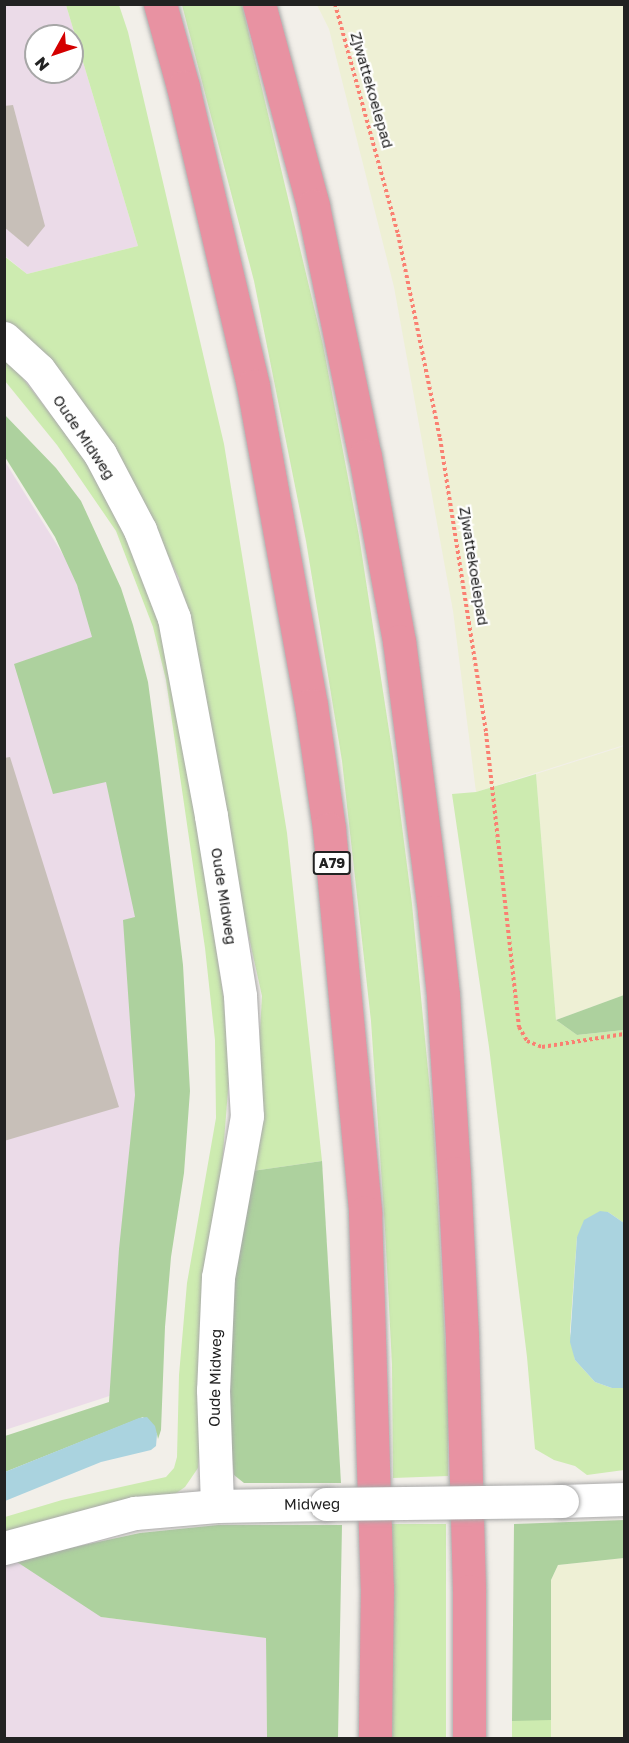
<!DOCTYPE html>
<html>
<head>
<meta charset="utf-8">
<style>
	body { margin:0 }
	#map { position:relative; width:629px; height:1743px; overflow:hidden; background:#f2efe9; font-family:"Golos Text",sans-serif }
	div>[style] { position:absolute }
	.industrial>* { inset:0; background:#ebdbe8 }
	.farmland>* { inset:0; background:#eef0d5 }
	.grass>* { inset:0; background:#cdebb0; transform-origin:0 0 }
	.forest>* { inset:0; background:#add19e }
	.water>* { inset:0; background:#aad3df }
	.building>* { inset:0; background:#c7bfb8 }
	.path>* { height:4px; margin-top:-2px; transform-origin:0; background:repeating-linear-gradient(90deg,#fa8072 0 3px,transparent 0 6px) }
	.roads { filter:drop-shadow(0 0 2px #a9a9a9) drop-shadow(0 0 2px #a9a9a9) }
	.minor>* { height:33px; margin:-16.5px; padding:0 16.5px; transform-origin:16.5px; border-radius:16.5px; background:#fff }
	.tertiary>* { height:33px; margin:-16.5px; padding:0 16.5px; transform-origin:16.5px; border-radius:16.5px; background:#fff }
	.motorway>* { height:33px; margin:-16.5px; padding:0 16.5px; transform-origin:16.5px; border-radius:16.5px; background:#e892a2 }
	.bridges { filter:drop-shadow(0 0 2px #a9a9a9) drop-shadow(0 0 2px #a9a9a9) }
	.tertiary-bridge>* { height:33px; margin:-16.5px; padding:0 16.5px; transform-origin:16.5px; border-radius:16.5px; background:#fff }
	span { translate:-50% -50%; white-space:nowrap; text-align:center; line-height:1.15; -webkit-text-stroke:4.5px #fff; paint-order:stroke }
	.shield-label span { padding:2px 4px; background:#fff; border:2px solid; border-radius:4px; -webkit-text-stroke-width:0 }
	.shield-label { font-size:14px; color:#222; font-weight:700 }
	.street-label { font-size:15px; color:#222 }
	.frame { position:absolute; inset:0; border:6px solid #222; pointer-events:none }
	.north { position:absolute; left:24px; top:24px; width:60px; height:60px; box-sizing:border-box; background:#fff; border:2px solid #a7a7a7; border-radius:50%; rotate:230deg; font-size:16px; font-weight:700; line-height:24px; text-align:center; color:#222 }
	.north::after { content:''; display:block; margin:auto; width:21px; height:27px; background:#d40000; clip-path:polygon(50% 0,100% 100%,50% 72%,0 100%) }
</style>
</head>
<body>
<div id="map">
	<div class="industrial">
		<div style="clip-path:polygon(evenodd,4px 5px,66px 5px,138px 246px,27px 274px,5px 256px,4px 5px,36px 36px,72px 36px,72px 72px,36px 72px,36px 36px)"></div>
		<div style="clip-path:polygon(4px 460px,72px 569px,143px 795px,131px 1389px,5px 1430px)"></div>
		<div style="clip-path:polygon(4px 1527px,101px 1617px,266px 1638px,267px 1738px,5px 1738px)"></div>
	</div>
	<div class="farmland">
		<div style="clip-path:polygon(317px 5px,624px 5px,624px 745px,476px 792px,453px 611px,394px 287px,329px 29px)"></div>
		<div style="clip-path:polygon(624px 746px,624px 995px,556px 1020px,536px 774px)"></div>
		<div style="clip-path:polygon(624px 1558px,624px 1738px,551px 1738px,551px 1580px,558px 1565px)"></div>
	</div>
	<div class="grass">
		<div style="clip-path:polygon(66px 5px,119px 5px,128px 32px,224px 444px,287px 833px,322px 1161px,252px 1171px,262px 996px,221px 812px,179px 578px,111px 444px,5px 323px,4px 256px,27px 274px,138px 246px)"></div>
		<div style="clip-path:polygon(182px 5px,242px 5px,323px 345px,359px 536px,393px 756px,412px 904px,434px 1132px,448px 1398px,448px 1476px,393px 1478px,392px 1365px,385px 1229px,371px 1021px,342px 761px,306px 541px,254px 281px)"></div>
		<div style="clip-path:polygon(4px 354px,86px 460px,113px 507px,149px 588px,175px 677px,224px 1000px,229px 1078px,198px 1468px,185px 1487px,175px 1494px,5px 1534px,5px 1517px,62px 1500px,166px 1477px,174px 1468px,177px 1457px,179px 1375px,187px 1283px,216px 1118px,215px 1040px,205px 948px,166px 680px,153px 627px,116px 531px,57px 445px,5px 381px)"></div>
		<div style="clip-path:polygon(536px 774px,556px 1020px,577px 1035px,624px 1030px,624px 1223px,608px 1212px,577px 1237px,570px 1332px,575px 1360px,595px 1382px,612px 1388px,624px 1388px,624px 1470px,587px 1475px,575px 1466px,554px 1460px,535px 1449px,527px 1357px,489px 1047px,452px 794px,476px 792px)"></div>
		<div style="left:391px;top:1524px;width:55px;height:214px"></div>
		<div style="left:551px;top:1720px;width:18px;height:39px;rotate:90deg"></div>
	</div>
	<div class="forest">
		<div style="clip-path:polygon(4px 414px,56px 468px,81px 501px,121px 588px,133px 625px,148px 682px,158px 756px,183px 965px,190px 1091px,184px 1173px,171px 1257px,165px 1327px,161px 1430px,158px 1439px,157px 1434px,143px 1417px,5px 1472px,5px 1436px,109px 1402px,119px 1249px,135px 1095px,123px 920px,135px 917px,106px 782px,53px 794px,14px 664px,92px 637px,77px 585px,55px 537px,5px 457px)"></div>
		<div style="clip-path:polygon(624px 995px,624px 1030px,577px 1035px,556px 1020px)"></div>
		<div style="clip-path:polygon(322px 1161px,341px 1483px,244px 1483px,234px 1475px,227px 1416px,231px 1295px,252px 1171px)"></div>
		<div style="clip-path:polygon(624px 1520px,624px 1558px,558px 1565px,551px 1580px,551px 1720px,512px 1721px,514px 1524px)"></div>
		<div style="clip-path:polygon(218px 1525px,342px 1525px,338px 1738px,267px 1738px,266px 1638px,101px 1617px,14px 1560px,140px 1533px)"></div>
	</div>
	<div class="water">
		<div style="clip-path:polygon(600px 1211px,608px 1212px,624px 1223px,624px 1388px,612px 1388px,595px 1382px,575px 1360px,570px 1342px,577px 1237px,584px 1220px)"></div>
		<div style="clip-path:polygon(147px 1417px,155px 1426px,157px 1434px,156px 1446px,151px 1450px,101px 1462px,5px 1501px,5px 1472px,139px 1418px)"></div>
	</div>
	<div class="building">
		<div style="clip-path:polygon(13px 105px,45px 226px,28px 247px,4px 227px,4px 106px)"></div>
		<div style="clip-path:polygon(10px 757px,119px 1107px,4px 1141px,4px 758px)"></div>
	</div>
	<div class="path">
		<div style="left:335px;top:4px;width:238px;rotate:74.7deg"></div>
		<div style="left:398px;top:234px;width:208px;rotate:78.4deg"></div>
		<div style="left:440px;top:438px;width:299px;rotate:81.1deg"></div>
		<div style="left:486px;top:733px;width:296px;rotate:83.6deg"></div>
		<div style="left:519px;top:1027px;width:16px;rotate:60deg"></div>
		<div style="left:527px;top:1041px;width:16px;rotate:22deg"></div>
		<div style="left:542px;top:1047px;width:83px;rotate:-9deg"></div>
	</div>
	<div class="roads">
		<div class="minor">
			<div style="left:4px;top:338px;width:47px;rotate:42.4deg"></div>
			<div style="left:39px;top:370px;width:104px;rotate:54deg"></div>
			<div style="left:100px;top:454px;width:86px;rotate:62.2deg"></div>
			<div style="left:140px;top:530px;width:94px;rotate:68.9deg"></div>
			<div style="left:174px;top:618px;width:201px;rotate:79.4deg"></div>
			<div style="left:211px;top:816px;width:182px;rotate:80.8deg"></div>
			<div style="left:240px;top:996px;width:120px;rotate:86.7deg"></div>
			<div style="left:247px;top:1116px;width:164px;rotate:100.2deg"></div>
			<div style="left:218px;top:1277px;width:113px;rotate:92.5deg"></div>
			<div style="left:213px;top:1390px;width:116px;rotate:88deg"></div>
		</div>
		<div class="tertiary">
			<div style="left:562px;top:1501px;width:62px;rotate:-1.8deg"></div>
			<div style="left:4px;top:1548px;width:136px;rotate:-15deg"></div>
			<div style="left:135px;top:1513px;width:82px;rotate:-4.9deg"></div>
			<div style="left:217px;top:1506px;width:109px;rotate:-1.1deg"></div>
		</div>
		<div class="motorway">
			<div style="left:160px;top:4px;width:86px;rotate:74.5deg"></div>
			<div style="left:183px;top:87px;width:307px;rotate:76.8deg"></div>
			<div style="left:253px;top:386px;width:324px;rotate:79.7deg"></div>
			<div style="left:311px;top:705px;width:125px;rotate:81.7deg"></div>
			<div style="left:329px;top:829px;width:385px;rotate:84.6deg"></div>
			<div style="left:365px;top:1212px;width:375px;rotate:88.2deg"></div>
			<div style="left:377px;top:1587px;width:151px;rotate:90.8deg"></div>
			<div style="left:259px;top:4px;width:209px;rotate:75deg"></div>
			<div style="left:313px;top:206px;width:255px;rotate:78.3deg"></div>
			<div style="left:365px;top:456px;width:188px;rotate:79.6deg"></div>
			<div style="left:399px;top:641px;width:273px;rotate:82.6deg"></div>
			<div style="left:434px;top:912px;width:83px;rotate:83.8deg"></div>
			<div style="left:443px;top:995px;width:178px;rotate:86.5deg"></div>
			<div style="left:454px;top:1173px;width:165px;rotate:87.2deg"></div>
			<div style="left:462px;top:1338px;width:253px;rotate:88.4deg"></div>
			<div style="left:469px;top:1591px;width:147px;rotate:90deg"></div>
		</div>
	</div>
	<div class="bridges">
		<div class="tertiary-bridge">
			<div style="left:326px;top:1504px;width:236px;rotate:-0.7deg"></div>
		</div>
	</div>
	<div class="shield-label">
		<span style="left:332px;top:863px">A79</span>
	</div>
	<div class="street-label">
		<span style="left:372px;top:90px;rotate:74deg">Zjwattekoelepad</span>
		<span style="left:84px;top:437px;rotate:56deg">Oude Midweg</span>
		<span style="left:474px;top:566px;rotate:81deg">Zjwattekoelepad</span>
		<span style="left:224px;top:896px;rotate:81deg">Oude Midweg</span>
		<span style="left:215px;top:1378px;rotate:-89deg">Oude Midweg</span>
		<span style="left:312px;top:1504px;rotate:-1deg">Midweg</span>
	</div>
	<div class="frame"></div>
	<div class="north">N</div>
</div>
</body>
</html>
